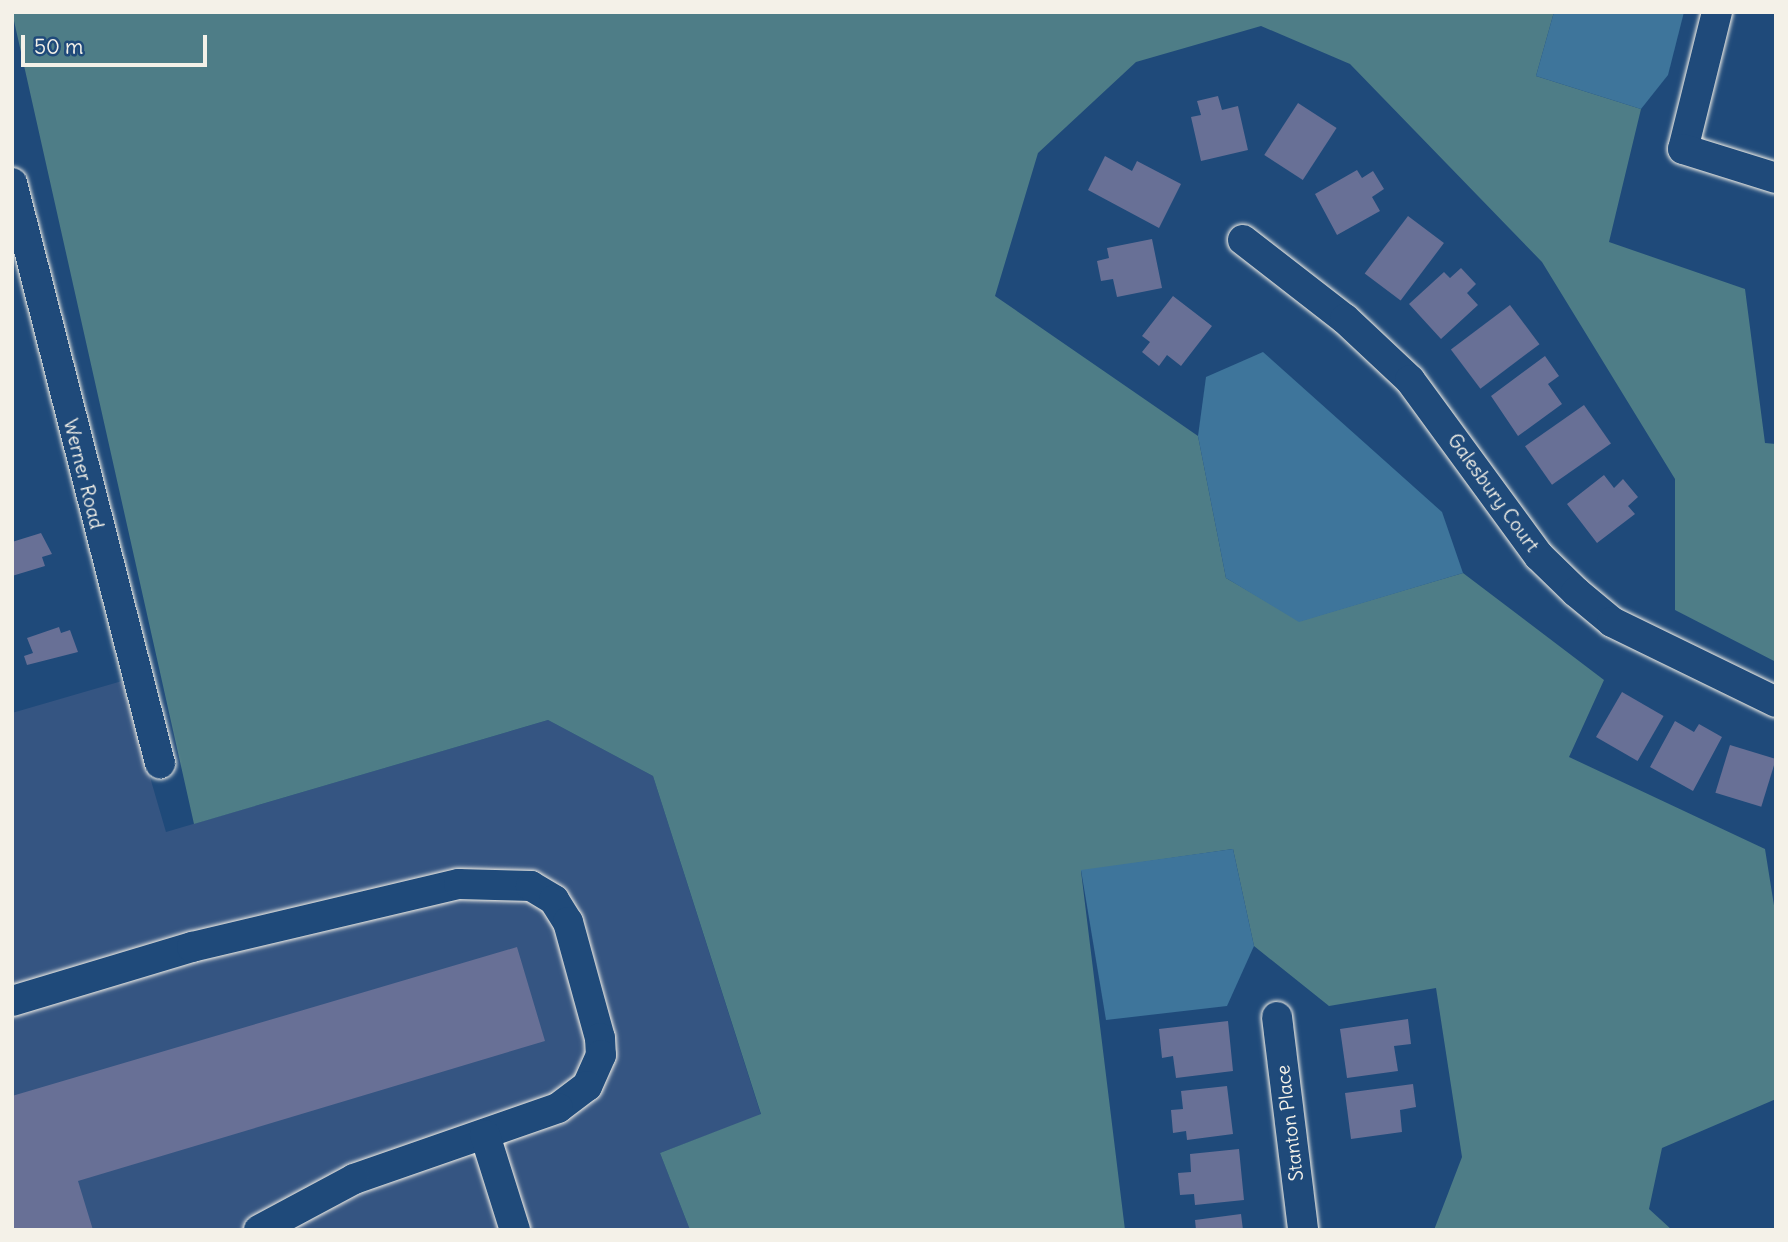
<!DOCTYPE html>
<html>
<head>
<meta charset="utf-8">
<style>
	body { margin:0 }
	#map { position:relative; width:1788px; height:1242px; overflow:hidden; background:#1f4a7a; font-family:Delius,sans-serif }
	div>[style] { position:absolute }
	.built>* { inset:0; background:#355582 }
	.green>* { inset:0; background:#4e7d87 }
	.water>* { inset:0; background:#3e759b }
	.building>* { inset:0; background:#687096; transform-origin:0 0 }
	.roads { filter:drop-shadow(0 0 2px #f4f1e8) drop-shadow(0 0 2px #f4f1e8) }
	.minor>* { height:30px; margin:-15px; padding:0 15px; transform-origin:15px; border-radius:15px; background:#1f4a7a }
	span { translate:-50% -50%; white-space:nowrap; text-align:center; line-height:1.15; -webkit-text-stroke:5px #1f4a7a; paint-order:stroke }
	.street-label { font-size:19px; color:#f4f1e8 }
	.frame { position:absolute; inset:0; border:14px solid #f4f1e8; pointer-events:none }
	.scale { position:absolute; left:21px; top:35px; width:186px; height:32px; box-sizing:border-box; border:4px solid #f4f1e8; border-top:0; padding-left:9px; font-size:21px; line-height:24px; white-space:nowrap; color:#f4f1e8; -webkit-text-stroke:5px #1f4a7a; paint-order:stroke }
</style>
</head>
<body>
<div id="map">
	<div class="built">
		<div style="clip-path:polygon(122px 681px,166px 832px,548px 720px,653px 776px,761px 1115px,660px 1153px,690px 1230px,12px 1230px,12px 713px)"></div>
	</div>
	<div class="green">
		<div style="clip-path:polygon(12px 12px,1554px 12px,1536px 76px,1641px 109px,1609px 242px,1745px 289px,1765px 443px,1776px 444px,1776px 662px,1675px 610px,1675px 479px,1542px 262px,1350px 64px,1261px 26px,1136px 62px,1038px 153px,995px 296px,1198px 436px,1226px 578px,1300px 621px,1463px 573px,1604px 680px,1569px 757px,1765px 849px,1776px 918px,1776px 1099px,1662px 1148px,1649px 1209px,1672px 1230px,1434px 1230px,1462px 1157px,1436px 988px,1329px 1006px,1254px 946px,1233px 849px,1081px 871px,1125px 1230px,690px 1230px,660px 1153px,761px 1114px,653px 776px,548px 720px,194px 824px)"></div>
	</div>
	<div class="water">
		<div style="clip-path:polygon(1554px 12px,1684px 12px,1668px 75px,1641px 109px,1536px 76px)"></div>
		<div style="clip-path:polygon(1263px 352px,1442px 512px,1463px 573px,1299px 622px,1226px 578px,1198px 436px,1206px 377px)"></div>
		<div style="clip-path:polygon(1233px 849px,1254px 946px,1227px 1006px,1106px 1020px,1081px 870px)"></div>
	</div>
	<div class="building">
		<div style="clip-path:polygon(1218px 96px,1222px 110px,1238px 106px,1248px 150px,1201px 161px,1191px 117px,1201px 115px,1197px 101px)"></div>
		<div style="left:1298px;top:103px;width:46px;height:62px;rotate:33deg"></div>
		<div style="clip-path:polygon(1105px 156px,1132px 171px,1137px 161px,1181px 184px,1159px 228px,1088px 190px)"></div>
		<div style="clip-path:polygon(1357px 170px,1362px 178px,1373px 171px,1384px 189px,1372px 197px,1380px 211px,1337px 235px,1315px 194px)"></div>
		<div style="left:1408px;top:216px;width:45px;height:72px;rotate:37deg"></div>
		<div style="clip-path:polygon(1152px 239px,1162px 288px,1117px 297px,1113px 279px,1101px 281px,1097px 261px,1109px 258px,1107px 248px)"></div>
		<div style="clip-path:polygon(1461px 268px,1476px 284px,1467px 293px,1478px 305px,1441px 339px,1409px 304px,1444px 272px,1450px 278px)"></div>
		<div style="clip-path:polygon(1173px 296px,1212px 326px,1181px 366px,1167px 355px,1159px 366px,1142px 352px,1150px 342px,1142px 336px)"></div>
		<div style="left:1510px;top:305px;width:49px;height:74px;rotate:53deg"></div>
		<div style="clip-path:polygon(1545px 356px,1559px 376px,1548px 384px,1562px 404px,1518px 436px,1491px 396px)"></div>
		<div style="left:1584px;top:405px;width:47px;height:72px;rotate:55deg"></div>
		<div style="clip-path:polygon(1604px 475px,1614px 488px,1623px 479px,1638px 497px,1628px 506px,1635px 514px,1597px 543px,1567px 504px)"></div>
		<div style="clip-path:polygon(41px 533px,52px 554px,42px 557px,45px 566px,12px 576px,12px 542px)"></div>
		<div style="clip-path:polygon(59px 627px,61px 633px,70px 630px,78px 652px,27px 665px,24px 656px,33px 653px,27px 638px)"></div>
		<div style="left:1622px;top:692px;width:48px;height:52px;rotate:30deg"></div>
		<div style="clip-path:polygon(1675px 721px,1694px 732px,1699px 724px,1722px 737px,1693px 791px,1650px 767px)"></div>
		<div style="left:1730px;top:745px;width:48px;height:50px;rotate:17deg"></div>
		<div style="clip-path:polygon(517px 947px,545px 1041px,78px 1181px,93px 1230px,12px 1230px,12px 1096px)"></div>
		<div style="clip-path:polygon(1408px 1019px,1411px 1044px,1394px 1046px,1398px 1071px,1347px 1078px,1340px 1029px)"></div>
		<div style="clip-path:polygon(1228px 1021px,1233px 1071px,1176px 1078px,1173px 1056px,1162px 1058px,1159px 1029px)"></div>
		<div style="clip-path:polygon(1413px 1084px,1416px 1107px,1400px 1110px,1402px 1132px,1351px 1139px,1345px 1093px)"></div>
		<div style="clip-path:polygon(1227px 1086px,1233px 1134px,1187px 1140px,1186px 1131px,1173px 1133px,1171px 1110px,1183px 1109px,1181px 1091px)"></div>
		<div style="clip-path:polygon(1239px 1149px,1244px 1200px,1195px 1205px,1194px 1194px,1180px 1195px,1178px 1173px,1191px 1172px,1190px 1154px)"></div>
		<div style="clip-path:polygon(1241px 1214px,1243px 1230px,1196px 1230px,1195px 1220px)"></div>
	</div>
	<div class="roads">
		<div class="minor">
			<div style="left:1717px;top:12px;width:141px;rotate:103.9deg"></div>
			<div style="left:1683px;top:149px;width:97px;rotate:17.3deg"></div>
			<div style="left:12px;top:183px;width:599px;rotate:75.69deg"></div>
			<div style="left:1243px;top:240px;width:129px;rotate:37.8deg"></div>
			<div style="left:1345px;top:319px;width:89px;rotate:43.2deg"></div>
			<div style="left:1410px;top:380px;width:218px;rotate:53.8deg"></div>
			<div style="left:1539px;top:556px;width:52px;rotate:44.2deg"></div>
			<div style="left:1576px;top:592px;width:47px;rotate:39.8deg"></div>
			<div style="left:1612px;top:622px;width:182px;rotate:26deg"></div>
			<div style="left:12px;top:1001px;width:188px;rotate:-16.7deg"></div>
			<div style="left:192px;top:947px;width:274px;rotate:-13.3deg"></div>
			<div style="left:459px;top:884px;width:72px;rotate:1.6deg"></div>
			<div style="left:531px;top:886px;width:27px;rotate:31deg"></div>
			<div style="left:554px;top:900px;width:26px;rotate:58deg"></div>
			<div style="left:568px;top:922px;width:120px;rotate:74.6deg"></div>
			<div style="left:600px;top:1038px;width:17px;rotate:87deg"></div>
			<div style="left:601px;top:1055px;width:34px;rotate:114deg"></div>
			<div style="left:587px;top:1086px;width:36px;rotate:143deg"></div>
			<div style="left:558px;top:1108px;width:216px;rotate:160.8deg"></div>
			<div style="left:354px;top:1179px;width:108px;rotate:151.8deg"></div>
			<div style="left:1277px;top:1017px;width:215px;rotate:83deg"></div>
			<div style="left:485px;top:1135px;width:100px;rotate:72.5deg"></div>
		</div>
	</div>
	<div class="street-label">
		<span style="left:83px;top:474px;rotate:76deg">Werner Road</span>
		<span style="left:1493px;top:493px;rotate:54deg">Galesbury Court</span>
		<span style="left:1290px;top:1123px;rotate:-97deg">Stanton Place</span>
	</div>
	<div class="frame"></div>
	<div class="scale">50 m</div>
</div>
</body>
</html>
